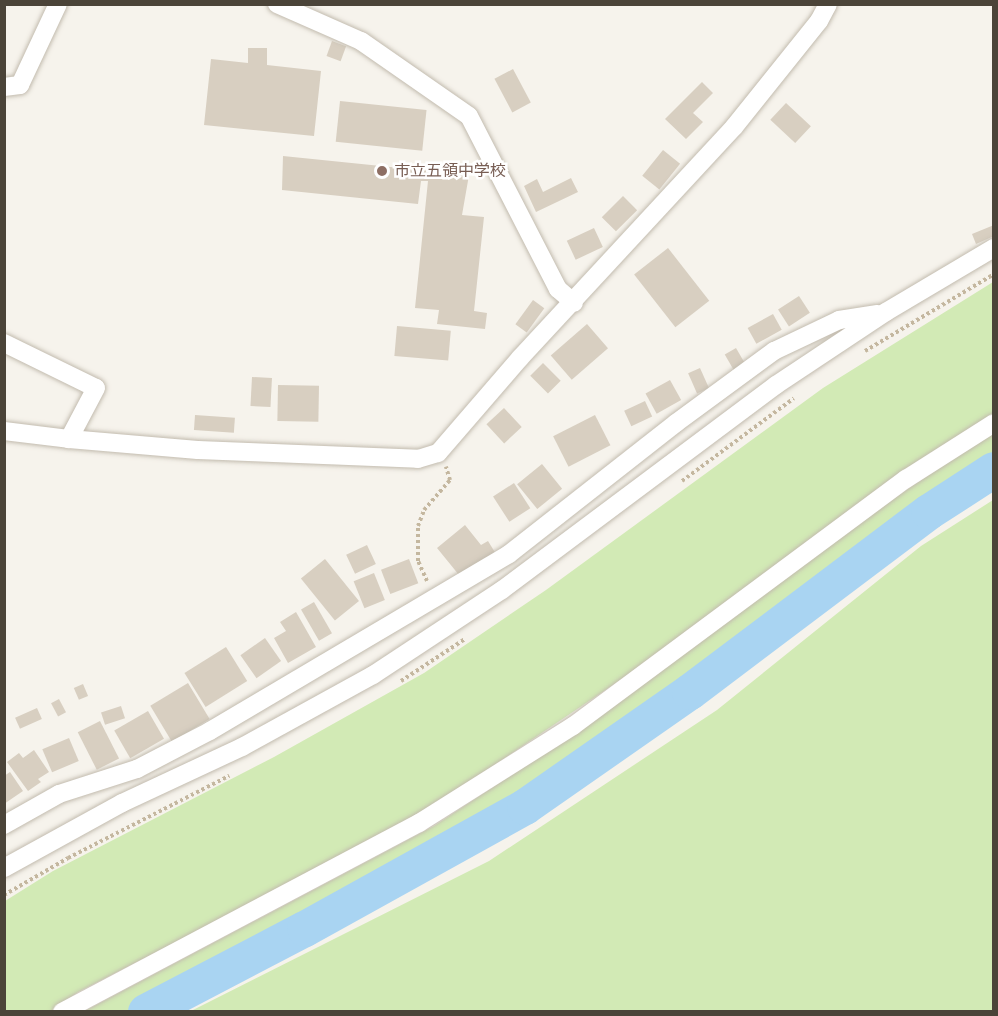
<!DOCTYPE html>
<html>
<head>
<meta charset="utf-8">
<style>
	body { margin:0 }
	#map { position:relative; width:998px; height:1016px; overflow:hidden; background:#f6f3ec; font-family:"Fira Sans Condensed","Noto Sans JP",sans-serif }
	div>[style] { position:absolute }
	.green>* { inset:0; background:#d2eab5 }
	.river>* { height:36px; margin:-18px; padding:0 18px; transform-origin:18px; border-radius:18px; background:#a9d4f2 }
	.building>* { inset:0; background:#d8cfc1; transform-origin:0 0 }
	.path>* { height:4px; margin-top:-2px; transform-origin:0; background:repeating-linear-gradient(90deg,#c4b79f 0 3px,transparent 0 6px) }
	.roads { filter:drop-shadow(0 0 2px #c2bbae) drop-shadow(0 0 2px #c2bbae) }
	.minor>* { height:18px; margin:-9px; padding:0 9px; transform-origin:9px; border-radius:9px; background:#fff }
	.dots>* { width:16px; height:16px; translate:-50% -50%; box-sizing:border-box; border:3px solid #fff; border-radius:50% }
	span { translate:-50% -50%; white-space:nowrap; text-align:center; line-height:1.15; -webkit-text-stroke:5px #fff; paint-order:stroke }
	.education-label { font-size:16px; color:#785e54 }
	.left { translate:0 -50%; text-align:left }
	.frame { position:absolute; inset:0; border:6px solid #4b4439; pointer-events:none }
</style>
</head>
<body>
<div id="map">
	<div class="green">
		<div style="clip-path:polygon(993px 282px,993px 417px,635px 670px,453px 793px,350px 853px,78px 992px,51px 1011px,5px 1012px,5px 901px,53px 871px,274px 757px,424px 673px,546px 590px,823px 388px)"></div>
		<div style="clip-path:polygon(993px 432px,993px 465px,914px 517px,542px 792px,415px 863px,137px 1011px,83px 1012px,434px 826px,557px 745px,850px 528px)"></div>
		<div style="clip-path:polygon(993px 500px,993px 1011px,191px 1011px,489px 861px,717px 710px,921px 546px)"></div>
	</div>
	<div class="river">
		<div style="left:146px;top:1012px;width:179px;rotate:-27.6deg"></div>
		<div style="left:305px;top:929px;width:252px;rotate:-29deg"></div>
		<div style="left:525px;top:807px;width:201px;rotate:-34.9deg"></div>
		<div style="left:690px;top:692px;width:299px;rotate:-37deg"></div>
		<div style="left:929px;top:512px;width:77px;rotate:-32.9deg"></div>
	</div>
	<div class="building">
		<div style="left:332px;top:41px;width:15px;height:16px;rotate:20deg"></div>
		<div style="clip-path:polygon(248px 48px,267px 48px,267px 65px,321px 71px,314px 136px,204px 125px,211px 59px,248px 63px)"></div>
		<div style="left:513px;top:69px;width:38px;height:21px;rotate:62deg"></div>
		<div style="clip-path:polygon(702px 82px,713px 93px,693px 113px,703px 122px,686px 139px,665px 119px)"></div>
		<div style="left:340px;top:101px;width:87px;height:41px;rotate:6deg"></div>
		<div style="left:786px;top:103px;width:34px;height:23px;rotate:43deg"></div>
		<div style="left:663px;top:150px;width:22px;height:33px;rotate:39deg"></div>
		<div style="clip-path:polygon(283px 156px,469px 175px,462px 215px,484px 217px,474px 311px,487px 313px,485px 329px,437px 324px,439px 310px,415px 308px,428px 181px,421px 181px,418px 204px,282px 190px)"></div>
		<div style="clip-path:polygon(571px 178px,578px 192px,536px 212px,524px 186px,537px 179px,543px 192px)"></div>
		<div style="left:623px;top:196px;width:20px;height:30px;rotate:45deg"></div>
		<div style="clip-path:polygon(994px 225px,994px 236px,976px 244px,972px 234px)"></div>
		<div style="left:594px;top:228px;width:21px;height:30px;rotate:65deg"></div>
		<div style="left:668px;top:248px;width:67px;height:43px;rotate:52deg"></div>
		<div style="left:799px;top:296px;width:20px;height:25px;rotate:57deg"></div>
		<div style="left:533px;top:300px;width:14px;height:30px;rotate:36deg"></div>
		<div style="left:773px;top:314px;width:18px;height:29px;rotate:61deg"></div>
		<div style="left:587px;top:324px;width:32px;height:48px;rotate:49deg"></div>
		<div style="left:397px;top:326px;width:54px;height:30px;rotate:5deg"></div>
		<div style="left:736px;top:348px;width:22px;height:13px;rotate:60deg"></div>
		<div style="left:543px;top:363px;width:25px;height:18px;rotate:45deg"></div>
		<div style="left:700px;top:368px;width:22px;height:13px;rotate:66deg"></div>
		<div style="left:252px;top:377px;width:20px;height:29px;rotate:3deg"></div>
		<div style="left:670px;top:380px;width:23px;height:28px;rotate:61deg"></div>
		<div style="left:278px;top:385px;width:41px;height:36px;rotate:1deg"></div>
		<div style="left:645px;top:401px;width:17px;height:23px;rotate:65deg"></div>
		<div style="left:504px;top:408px;width:26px;height:24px;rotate:47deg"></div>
		<div style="left:195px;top:415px;width:40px;height:15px;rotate:4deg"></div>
		<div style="left:595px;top:415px;width:34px;height:47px;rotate:63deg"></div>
		<div style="left:542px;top:464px;width:32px;height:32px;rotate:51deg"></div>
		<div style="left:514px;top:483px;width:30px;height:25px;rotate:57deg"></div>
		<div style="clip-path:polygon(465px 525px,481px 545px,488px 541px,496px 554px,459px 575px,437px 548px)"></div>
		<div style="left:367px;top:545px;width:21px;height:23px;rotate:65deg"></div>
		<div style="left:325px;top:559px;width:54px;height:31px;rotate:51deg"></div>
		<div style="left:409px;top:559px;width:26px;height:30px;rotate:69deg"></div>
		<div style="left:374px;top:573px;width:29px;height:22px;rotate:68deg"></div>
		<div style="left:314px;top:602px;width:36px;height:15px;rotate:60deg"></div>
		<div style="clip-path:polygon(296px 612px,316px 647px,288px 663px,274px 638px,286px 631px,280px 622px)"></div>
		<div style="left:265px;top:638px;width:28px;height:30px;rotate:55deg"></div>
		<div style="left:226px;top:647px;width:40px;height:49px;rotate:58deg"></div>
		<div style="left:188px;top:683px;width:42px;height:44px;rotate:59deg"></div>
		<div style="left:83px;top:684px;width:13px;height:10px;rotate:67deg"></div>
		<div style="left:59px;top:699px;width:15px;height:9px;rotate:62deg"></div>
		<div style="left:121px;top:706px;width:13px;height:21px;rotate:72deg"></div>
		<div style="left:37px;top:708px;width:12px;height:24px;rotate:66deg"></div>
		<div style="left:148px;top:711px;width:32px;height:39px;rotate:60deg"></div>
		<div style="left:100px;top:721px;width:42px;height:25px;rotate:63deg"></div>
		<div style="left:69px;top:738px;width:25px;height:29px;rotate:67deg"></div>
		<div style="clip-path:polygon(34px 750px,49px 772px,38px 779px,41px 782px,28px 791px,7px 762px,19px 753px,23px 758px)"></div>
		<div style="clip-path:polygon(10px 772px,23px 791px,4px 804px,4px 776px)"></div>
	</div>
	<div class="path">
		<div style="left:865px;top:351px;width:150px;rotate:-30.8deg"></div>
		<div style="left:682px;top:481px;width:139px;rotate:-36.5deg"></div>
		<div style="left:427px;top:581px;width:22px;rotate:-114deg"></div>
		<div style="left:418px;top:561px;width:35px;rotate:-90deg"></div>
		<div style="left:418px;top:526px;width:17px;rotate:-69deg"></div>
		<div style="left:424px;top:510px;width:40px;rotate:-49deg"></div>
		<div style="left:450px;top:480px;width:14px;rotate:-107deg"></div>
		<div style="left:401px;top:681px;width:77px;rotate:-33.3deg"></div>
		<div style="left:4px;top:895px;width:74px;rotate:-30deg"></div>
		<div style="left:68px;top:858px;width:181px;rotate:-27deg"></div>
	</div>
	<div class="roads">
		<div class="minor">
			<div style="left:277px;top:4px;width:92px;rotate:23.8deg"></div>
			<div style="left:361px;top:41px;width:131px;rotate:34.8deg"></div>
			<div style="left:469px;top:116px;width:195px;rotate:62.8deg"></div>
			<div style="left:558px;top:289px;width:21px;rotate:41deg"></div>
			<div style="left:4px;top:87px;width:16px;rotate:-7deg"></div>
			<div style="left:20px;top:85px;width:89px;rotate:-64.9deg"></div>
			<div style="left:4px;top:343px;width:102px;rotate:26.1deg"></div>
			<div style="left:96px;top:388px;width:58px;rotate:117.9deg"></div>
			<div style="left:4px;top:431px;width:65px;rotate:7deg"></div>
			<div style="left:69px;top:439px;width:129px;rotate:4.9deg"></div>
			<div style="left:198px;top:450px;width:220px;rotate:2.3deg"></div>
			<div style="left:418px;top:459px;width:21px;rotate:-17deg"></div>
			<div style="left:438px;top:453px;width:125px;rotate:-49.2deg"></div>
			<div style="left:520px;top:358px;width:315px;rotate:-47.2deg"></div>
			<div style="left:734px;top:127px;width:136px;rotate:-51.3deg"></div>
			<div style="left:819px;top:21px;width:19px;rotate:-62deg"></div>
			<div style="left:4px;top:825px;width:63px;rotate:-29.4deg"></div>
			<div style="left:59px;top:794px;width:82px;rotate:-17.8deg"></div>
			<div style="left:137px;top:769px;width:82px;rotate:-27.5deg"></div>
			<div style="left:210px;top:731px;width:347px;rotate:-30.6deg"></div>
			<div style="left:509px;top:554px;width:212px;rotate:-38.1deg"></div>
			<div style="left:676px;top:423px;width:122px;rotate:-36.3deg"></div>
			<div style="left:774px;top:351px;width:72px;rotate:-25.5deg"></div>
			<div style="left:839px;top:320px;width:39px;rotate:-9deg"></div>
			<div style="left:4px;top:868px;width:135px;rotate:-28.8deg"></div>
			<div style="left:122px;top:803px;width:132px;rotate:-25deg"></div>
			<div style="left:242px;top:747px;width:149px;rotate:-28.8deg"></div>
			<div style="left:373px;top:675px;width:154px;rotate:-33.4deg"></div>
			<div style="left:502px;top:590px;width:342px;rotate:-36.8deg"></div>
			<div style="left:776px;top:385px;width:132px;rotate:-33.6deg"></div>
			<div style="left:886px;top:312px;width:126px;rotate:-30.7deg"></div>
			<div style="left:62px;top:1012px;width:404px;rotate:-27.9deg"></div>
			<div style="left:419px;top:823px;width:182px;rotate:-32.2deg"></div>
			<div style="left:573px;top:726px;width:415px;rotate:-36.6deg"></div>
			<div style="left:906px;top:479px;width:104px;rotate:-32.5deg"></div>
		</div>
	</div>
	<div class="dots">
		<div style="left:382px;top:171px;background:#8d6e63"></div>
	</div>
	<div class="education-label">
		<span class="left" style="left:394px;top:171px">市立五領中学校</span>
	</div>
	<div class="frame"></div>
</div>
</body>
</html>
